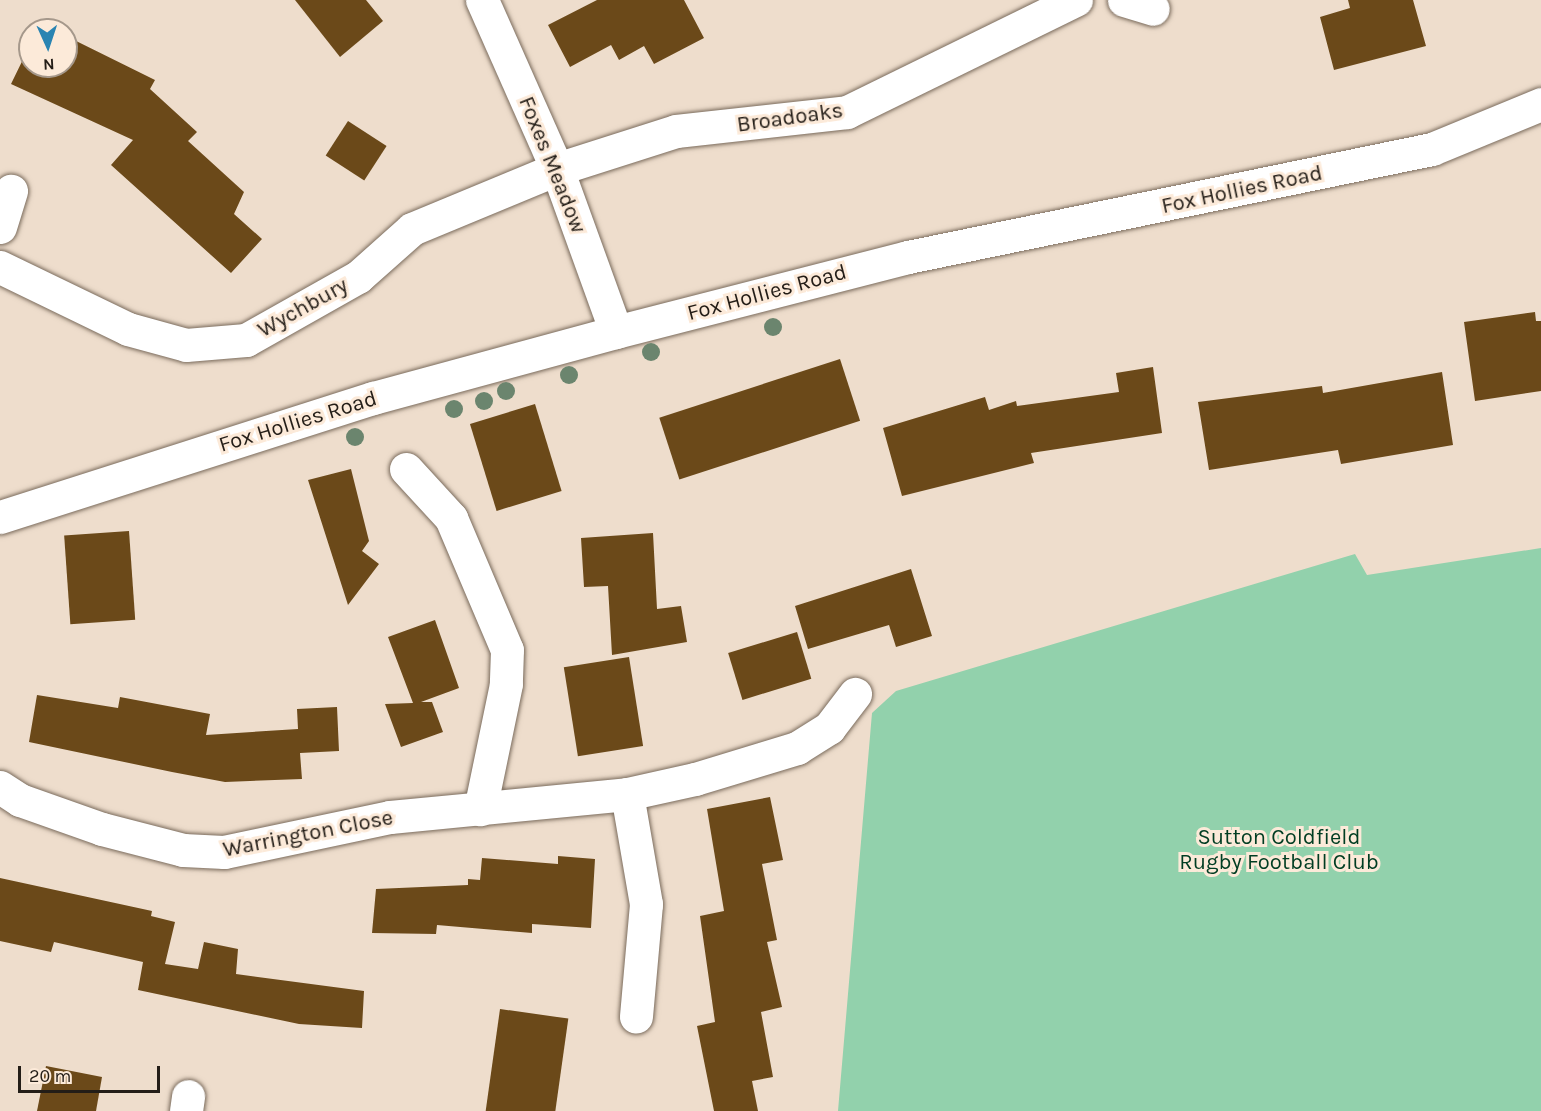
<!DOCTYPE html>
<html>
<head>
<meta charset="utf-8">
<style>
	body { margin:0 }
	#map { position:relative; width:1541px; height:1111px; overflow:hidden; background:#edc; font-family:Karla,sans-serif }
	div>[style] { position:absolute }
	.green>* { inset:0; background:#92d1ac }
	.building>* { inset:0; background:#6b4919; transform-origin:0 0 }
	.roads { filter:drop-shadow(0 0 2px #7a6b5c) drop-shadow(0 0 2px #7a6b5c) }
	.minor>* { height:33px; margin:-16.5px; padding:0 16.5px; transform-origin:16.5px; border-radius:16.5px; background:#fff }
	.trees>* { width:18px; height:18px; margin:-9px; border-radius:50%; background:#6b856e }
	span { translate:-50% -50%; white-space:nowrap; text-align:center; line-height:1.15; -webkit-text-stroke:6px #fcead9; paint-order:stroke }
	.street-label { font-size:22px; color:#231d17 }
	.park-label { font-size:22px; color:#003d22 }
	.north { position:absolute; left:18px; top:18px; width:60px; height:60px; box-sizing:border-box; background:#fcead9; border:2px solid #a5988b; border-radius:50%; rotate:177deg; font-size:16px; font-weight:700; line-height:24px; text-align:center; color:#231d17 }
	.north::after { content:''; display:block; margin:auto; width:21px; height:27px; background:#2a84b2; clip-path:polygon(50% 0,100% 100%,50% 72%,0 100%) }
	.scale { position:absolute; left:18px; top:1066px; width:142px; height:27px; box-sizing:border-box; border:3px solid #231d17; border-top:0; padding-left:8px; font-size:18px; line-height:21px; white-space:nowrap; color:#231d17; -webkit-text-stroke:4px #fcead9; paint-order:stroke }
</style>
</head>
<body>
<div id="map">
	<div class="green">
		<div style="clip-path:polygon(1541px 548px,1541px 1111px,838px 1111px,872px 713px,896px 691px,1355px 554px,1367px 575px)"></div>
	</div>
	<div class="building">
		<div style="clip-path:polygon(295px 0,366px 0,383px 21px,340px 57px)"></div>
		<div style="clip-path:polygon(597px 0,684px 0,704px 38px,654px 64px,644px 46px,619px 60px,611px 45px,570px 67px,548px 25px)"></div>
		<div style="clip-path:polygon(1348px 0,1413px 0,1426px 46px,1334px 70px,1320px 17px,1350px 8px)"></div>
		<div style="clip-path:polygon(66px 36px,155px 80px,150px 89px,197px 132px,188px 141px,244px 192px,234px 214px,262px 239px,231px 273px,111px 165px,133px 140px,11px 84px,30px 45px,30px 66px,66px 66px)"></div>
		<div style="left:348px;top:121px;width:46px;height:41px;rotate:33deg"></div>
		<div style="clip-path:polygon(1535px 312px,1536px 321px,1541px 321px,1541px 391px,1475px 401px,1464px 322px)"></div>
		<div style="left:840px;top:359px;width:65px;height:190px;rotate:72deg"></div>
		<div style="clip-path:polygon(1153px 367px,1162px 433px,1031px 453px,1034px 463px,902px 496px,883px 428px,985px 397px,989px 410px,1016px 401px,1017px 406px,1119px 392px,1116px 373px)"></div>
		<div style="clip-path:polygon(1442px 372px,1453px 445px,1341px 464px,1338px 450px,1209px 470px,1198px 402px,1322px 386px,1323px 393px)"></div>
		<div style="left:535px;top:404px;width:91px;height:68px;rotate:73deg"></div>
		<div style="clip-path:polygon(351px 469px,369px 541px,362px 551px,379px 564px,348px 605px,308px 480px)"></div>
		<div style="left:129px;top:531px;width:89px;height:65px;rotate:86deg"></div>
		<div style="clip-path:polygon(653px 533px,657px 609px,681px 606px,687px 642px,612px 655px,608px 586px,584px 587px,581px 538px)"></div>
		<div style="clip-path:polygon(911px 569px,932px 636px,896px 647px,889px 625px,808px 649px,795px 606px)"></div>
		<div style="clip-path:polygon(435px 620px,459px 688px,421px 702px,432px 702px,443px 732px,401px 747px,385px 704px,413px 703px,388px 637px)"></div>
		<div style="left:797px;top:632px;width:49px;height:72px;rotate:73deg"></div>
		<div style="left:629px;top:657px;width:90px;height:66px;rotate:81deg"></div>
		<div style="clip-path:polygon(37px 695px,118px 708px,120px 697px,210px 714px,206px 735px,298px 729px,297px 709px,337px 707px,339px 751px,300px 753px,302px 779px,225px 782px,172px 772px,29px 742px)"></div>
		<div style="clip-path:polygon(770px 797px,783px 860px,762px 864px,777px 940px,767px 942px,782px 1007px,761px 1012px,773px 1077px,752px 1081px,758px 1111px,714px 1111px,697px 1026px,715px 1022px,700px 916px,724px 911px,707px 809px)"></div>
		<div style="clip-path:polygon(558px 856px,595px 859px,591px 928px,532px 924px,532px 933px,437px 925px,436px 934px,372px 933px,376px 889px,468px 885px,468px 879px,480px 880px,482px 858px,558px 864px)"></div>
		<div style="clip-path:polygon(0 878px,152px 911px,151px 916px,175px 922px,165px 964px,198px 969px,204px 942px,238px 949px,236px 974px,364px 991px,362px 1028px,299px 1024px,138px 990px,143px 962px,54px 942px,51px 952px,0 941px)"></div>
		<div style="left:500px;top:1009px;width:69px;height:103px;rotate:8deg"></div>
		<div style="clip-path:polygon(46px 1066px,102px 1077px,96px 1111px,37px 1111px)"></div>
	</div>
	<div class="roads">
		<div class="minor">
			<div style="left:482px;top:0;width:185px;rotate:66.1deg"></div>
			<div style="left:557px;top:169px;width:173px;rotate:70.1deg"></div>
			<div style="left:1124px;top:0;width:30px;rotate:17deg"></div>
			<div style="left:0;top:227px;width:38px;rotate:-73deg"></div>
			<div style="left:0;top:267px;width:142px;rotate:25.8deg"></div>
			<div style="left:128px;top:329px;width:60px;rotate:15.4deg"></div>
			<div style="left:186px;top:345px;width:60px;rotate:-4.8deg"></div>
			<div style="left:246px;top:340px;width:129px;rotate:-29.4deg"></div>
			<div style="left:358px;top:277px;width:72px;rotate:-41.6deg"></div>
			<div style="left:412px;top:229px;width:157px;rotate:-22.5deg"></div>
			<div style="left:557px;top:169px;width:125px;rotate:-17.7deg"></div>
			<div style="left:676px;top:131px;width:172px;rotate:-6.3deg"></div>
			<div style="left:847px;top:112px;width:255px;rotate:-26.1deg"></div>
			<div style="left:406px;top:469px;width:67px;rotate:47.4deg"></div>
			<div style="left:451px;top:518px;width:143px;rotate:67deg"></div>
			<div style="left:507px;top:650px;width:34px;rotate:92deg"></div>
			<div style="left:506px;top:684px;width:128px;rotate:101.7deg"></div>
			<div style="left:0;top:517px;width:392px;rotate:-17.7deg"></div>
			<div style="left:373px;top:398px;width:252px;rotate:-15.2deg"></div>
			<div style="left:616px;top:332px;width:301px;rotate:-14.4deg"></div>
			<div style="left:908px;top:257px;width:535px;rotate:-11.65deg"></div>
			<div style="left:1432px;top:149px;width:118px;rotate:-22.4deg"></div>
			<div style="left:0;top:787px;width:24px;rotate:33deg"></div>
			<div style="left:20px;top:800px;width:87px;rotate:19.5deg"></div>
			<div style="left:102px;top:829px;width:84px;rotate:14.5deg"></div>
			<div style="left:183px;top:850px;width:41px;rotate:2.8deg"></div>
			<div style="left:224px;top:852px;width:170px;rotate:-11.9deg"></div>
			<div style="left:390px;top:817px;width:238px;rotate:-5.5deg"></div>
			<div style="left:627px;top:794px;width:70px;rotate:-12.4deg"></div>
			<div style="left:695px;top:779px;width:107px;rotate:-16.9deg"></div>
			<div style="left:797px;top:748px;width:38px;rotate:-32deg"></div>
			<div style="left:829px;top:728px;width:43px;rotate:-52.6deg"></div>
			<div style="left:627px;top:794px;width:112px;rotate:80.2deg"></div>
			<div style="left:646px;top:904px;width:113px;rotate:95.1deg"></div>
			<div style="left:186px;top:1111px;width:15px;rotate:-82deg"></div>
		</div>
	</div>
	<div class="trees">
		<div style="left:773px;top:327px"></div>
		<div style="left:651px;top:352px"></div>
		<div style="left:569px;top:375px"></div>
		<div style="left:506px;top:391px"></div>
		<div style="left:484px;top:401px"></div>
		<div style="left:454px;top:409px"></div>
		<div style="left:355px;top:437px"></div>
	</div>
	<div class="street-label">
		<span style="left:790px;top:118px;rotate:-8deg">Broadoaks</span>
		<span style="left:552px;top:165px;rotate:68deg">Foxes Meadow</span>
		<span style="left:1242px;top:190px;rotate:-12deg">Fox Hollies Road</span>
		<span style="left:767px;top:293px;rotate:-15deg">Fox Hollies Road</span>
		<span style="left:303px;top:308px;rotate:-29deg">Wychbury</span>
		<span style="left:298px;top:422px;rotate:-17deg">Fox Hollies Road</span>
		<span style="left:308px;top:834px;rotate:-11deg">Warrington Close</span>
	</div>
	<div class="park-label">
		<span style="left:1279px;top:850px">Sutton Coldfield<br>Rugby Football Club</span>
	</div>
	<div class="north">N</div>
	<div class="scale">20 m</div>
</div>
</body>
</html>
